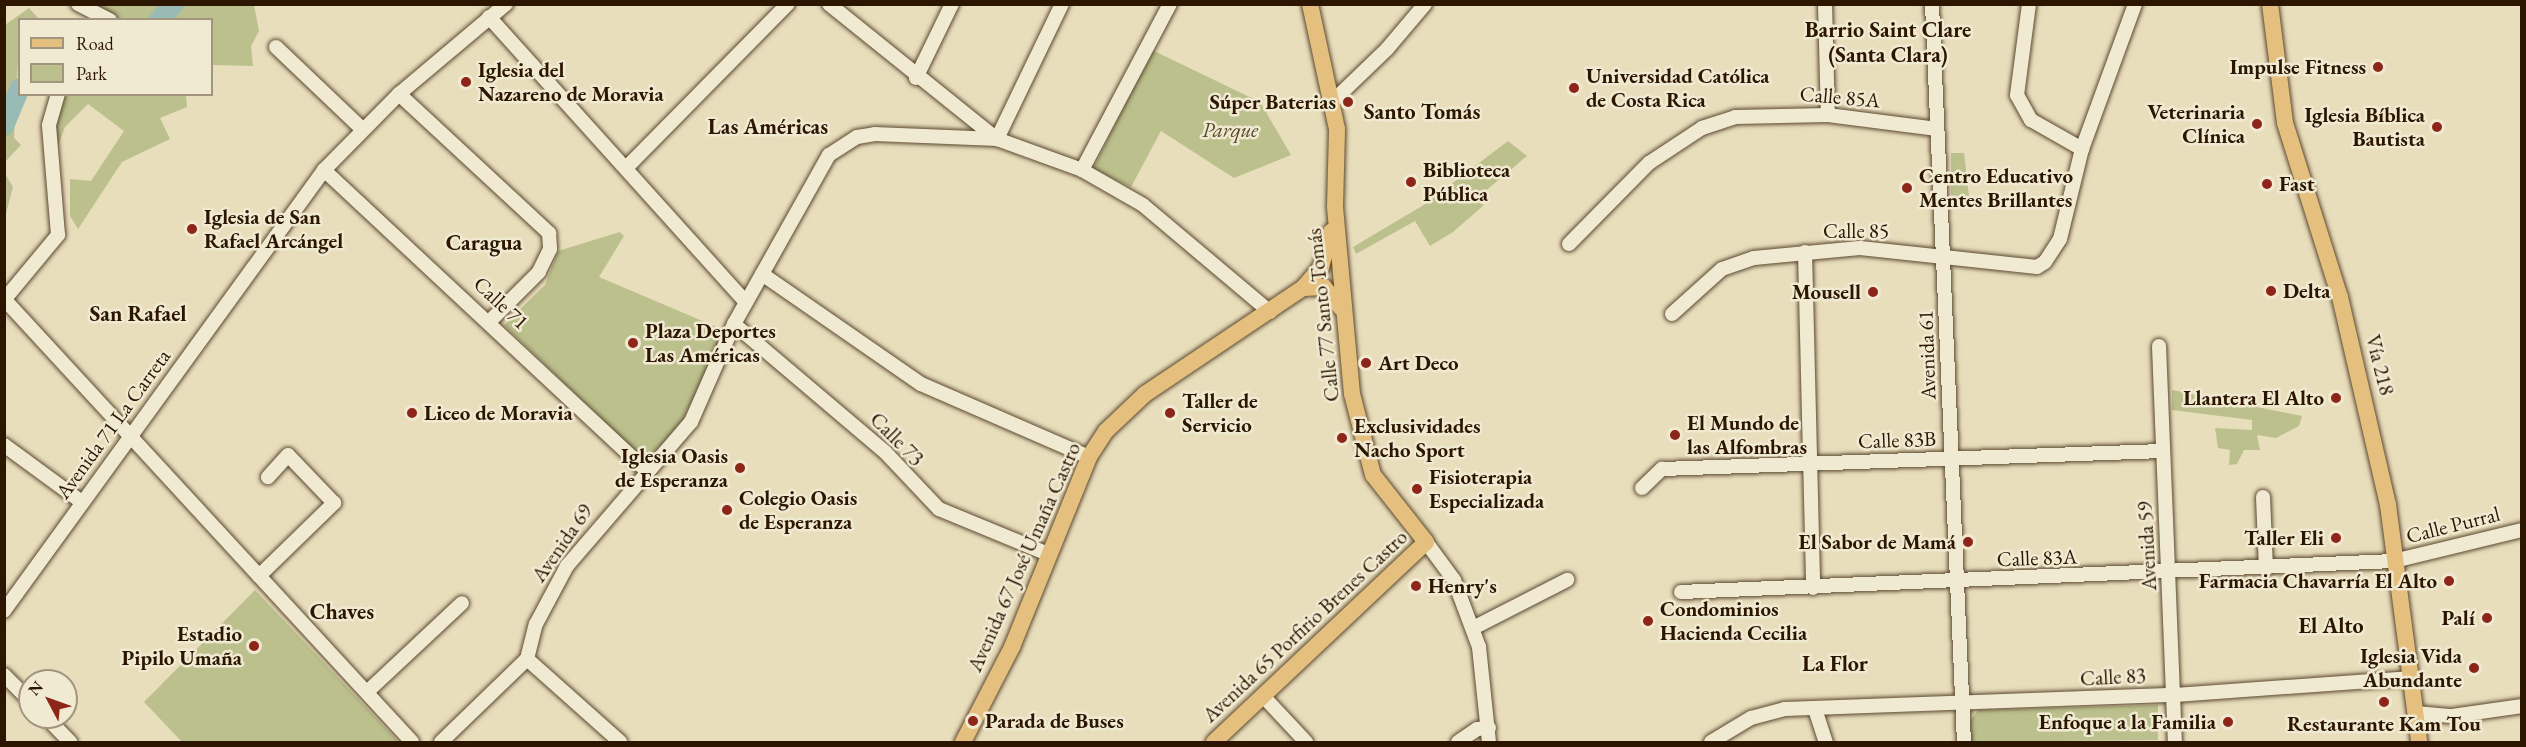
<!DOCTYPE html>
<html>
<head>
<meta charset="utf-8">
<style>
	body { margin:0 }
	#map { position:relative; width:2526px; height:747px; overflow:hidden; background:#e9debc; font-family:"EB Garamond",serif }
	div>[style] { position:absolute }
	.green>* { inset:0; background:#bbc08d }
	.river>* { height:20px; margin:-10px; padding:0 10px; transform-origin:10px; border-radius:10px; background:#98bbb5 }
	.roads { filter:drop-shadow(0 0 2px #5b482f) drop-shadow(0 0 2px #5b482f) }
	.minor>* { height:14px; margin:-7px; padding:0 7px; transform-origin:7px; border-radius:7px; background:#f1ead3 }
	.major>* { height:16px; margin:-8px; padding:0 8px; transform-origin:8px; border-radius:8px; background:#e4bf7e }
	.dots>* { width:16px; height:16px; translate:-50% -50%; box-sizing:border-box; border:3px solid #f1ead3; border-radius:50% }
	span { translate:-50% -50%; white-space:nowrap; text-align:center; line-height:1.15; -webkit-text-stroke:5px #f1ead3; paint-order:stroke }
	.poi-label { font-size:21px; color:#2c1600; font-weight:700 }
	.right { translate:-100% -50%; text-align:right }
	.left { translate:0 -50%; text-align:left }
	.street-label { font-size:21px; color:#2c1600 }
	.park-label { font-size:21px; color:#57492a; font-style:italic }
	.neighbourhood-label { font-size:22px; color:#2c1600; font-weight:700 }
	.frame { position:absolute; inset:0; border:6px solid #2c1600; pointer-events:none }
	.legend { position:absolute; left:18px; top:18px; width:195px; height:78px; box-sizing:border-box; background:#f1ead3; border:2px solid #a2957f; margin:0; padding:8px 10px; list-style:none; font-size:18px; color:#2c1600 }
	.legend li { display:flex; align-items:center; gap:12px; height:30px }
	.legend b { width:30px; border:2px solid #a2957f }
	.north { position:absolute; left:18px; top:669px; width:60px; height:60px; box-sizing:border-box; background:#f1ead3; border:2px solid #a2957f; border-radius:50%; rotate:311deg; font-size:16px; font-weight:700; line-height:24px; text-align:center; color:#2c1600 }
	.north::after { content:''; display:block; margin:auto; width:21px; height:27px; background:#8f2418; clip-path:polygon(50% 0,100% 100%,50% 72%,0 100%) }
</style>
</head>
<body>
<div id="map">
	<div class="green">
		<div style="clip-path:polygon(96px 5px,254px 5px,259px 31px,251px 46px,253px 66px,212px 65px,212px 20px,115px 19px)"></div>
		<div style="clip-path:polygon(29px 8px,39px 19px,20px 20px,14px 138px,21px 145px,5px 162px,5px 25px)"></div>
		<div style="clip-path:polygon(1152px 50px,1260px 102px,1291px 155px,1234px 178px,1161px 131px,1131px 187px,1093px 169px)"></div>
		<div style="clip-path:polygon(65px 95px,186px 95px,187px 107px,160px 118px,170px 139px,122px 162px,78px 229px,70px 216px,70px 179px,91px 181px,124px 131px,88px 104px,65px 127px,55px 154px,52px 126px)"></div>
		<div style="clip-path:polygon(1508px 141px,1527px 156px,1482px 194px,1483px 206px,1453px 232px,1430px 246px,1415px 221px,1356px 254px,1353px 247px,1422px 206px)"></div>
		<div style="clip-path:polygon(1951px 153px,1964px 153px,1969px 196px,1951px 199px)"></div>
		<div style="clip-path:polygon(4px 172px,13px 187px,5px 217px,4px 217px)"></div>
		<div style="clip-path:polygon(620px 232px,624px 236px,599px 277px,726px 331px,677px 431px,644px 460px,504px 325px,545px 285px,558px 251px)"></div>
		<div style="clip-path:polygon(2172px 390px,2302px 416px,2299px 426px,2276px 438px,2257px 435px,2260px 450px,2244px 450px,2237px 464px,2229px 465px,2230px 450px,2218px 448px,2215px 428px,2252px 430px,2252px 420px,2172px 410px)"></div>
		<div style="clip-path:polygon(255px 590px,399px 742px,182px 742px,144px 702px)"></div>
		<div style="clip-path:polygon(2158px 705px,2158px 740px,1971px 742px,1970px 721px,1978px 710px)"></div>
	</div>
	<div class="river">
		<div style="left:159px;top:20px;width:22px;rotate:-47deg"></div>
		<div style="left:4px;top:126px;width:41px;rotate:-67.2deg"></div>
	</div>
	<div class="roads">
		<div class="minor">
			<div style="left:78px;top:4px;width:36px;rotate:27deg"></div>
			<div style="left:829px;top:4px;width:216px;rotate:38.8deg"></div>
			<div style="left:997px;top:139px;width:90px;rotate:20deg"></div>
			<div style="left:1082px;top:170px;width:70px;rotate:29.8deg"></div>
			<div style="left:1143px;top:205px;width:166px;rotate:40.1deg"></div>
			<div style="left:1825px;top:4px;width:111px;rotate:88.5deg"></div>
			<div style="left:1932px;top:4px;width:739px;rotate:87.52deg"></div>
			<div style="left:2029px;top:4px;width:92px;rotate:97.5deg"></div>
			<div style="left:2017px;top:95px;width:29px;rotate:61deg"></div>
			<div style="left:2031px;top:120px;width:59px;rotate:29.6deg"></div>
			<div style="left:489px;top:17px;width:384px;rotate:48deg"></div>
			<div style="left:276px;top:47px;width:119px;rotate:43.6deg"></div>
			<div style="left:916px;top:78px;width:82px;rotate:-64.1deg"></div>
			<div style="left:399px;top:94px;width:205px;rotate:42.8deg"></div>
			<div style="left:549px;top:233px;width:16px;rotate:86deg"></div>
			<div style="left:550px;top:249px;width:25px;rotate:116deg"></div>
			<div style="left:539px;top:272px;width:69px;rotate:135deg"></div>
			<div style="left:1333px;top:101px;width:75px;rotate:-43.9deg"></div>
			<div style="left:1387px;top:49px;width:59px;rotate:-49.8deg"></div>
			<div style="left:628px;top:166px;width:228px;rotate:-45.4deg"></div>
			<div style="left:324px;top:170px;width:440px;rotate:43deg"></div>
			<div style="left:1082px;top:170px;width:188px;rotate:-62.1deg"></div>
			<div style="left:1569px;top:244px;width:114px;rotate:-45.4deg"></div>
			<div style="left:1649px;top:163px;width:64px;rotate:-33.4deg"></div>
			<div style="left:1702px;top:128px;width:35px;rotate:-18deg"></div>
			<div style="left:1735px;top:117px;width:93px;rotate:-1.2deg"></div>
			<div style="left:1828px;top:115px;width:110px;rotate:7.3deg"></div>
			<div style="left:1805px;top:252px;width:336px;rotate:88.6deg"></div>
			<div style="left:762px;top:274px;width:193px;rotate:34.7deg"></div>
			<div style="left:921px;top:384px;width:183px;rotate:23.5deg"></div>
			<div style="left:4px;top:300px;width:85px;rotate:-50.3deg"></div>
			<div style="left:58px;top:235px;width:110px;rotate:-94.7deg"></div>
			<div style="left:49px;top:125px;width:32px;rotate:-74deg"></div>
			<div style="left:5px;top:300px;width:601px;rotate:47.36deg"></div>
			<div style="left:1672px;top:314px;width:67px;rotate:-42deg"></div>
			<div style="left:1722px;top:269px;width:34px;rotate:-19deg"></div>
			<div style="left:1754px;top:258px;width:106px;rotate:-5.4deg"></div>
			<div style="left:1860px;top:248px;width:178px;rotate:6.1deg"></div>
			<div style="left:2037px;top:267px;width:9px;rotate:-32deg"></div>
			<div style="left:2045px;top:262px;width:27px;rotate:-57deg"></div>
			<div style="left:2060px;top:239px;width:93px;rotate:-76.3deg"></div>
			<div style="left:2082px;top:149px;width:154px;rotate:-69.9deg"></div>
			<div style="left:734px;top:324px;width:199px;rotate:40.3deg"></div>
			<div style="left:886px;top:453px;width:77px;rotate:46.6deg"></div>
			<div style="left:939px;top:509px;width:118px;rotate:22.4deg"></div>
			<div style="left:2159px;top:346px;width:396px;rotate:87.7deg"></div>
			<div style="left:4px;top:445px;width:97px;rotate:36.2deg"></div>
			<div style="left:1642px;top:488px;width:28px;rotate:-44deg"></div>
			<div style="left:1662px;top:469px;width:500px;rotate:-2.06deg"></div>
			<div style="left:2263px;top:497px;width:72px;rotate:87.6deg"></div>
			<div style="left:1426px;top:542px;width:47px;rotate:53.6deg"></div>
			<div style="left:1454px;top:580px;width:72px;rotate:69.5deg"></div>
			<div style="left:1479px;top:647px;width:96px;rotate:84deg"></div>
			<div style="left:259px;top:576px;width:105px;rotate:-44.2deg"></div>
			<div style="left:334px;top:503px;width:66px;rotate:-133.8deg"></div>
			<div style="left:288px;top:455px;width:30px;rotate:132deg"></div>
			<div style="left:1681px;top:592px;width:714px;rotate:-2.49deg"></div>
			<div style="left:2394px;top:561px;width:132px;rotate:-13.6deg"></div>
			<div style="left:4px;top:611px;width:545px;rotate:-54.03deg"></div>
			<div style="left:324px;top:170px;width:107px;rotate:-45.4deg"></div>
			<div style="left:399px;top:94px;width:140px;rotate:-40.1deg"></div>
			<div style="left:1473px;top:628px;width:106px;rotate:-27.1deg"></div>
			<div style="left:527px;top:659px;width:125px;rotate:41.7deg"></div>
			<div style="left:4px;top:675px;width:37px;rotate:45deg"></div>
			<div style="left:367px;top:692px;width:130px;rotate:-43.1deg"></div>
			<div style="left:1263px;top:696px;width:63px;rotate:46.9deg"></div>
			<div style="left:1815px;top:709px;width:35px;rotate:72deg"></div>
			<div style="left:2416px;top:713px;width:36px;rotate:5deg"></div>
			<div style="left:2452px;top:716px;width:71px;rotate:-8.1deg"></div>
			<div style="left:46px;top:717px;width:35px;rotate:46deg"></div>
			<div style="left:441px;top:742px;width:120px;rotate:-44deg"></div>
			<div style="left:527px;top:659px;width:36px;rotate:-76deg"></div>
			<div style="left:536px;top:624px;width:66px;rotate:-61.9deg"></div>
			<div style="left:567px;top:566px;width:190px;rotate:-49.3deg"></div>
			<div style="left:691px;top:422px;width:107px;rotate:-66.3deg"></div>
			<div style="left:734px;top:324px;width:194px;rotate:-60.7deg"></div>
			<div style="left:829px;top:155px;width:33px;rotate:-33deg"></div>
			<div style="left:857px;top:137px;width:18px;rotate:-9deg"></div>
			<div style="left:875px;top:134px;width:122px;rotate:2.3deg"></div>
			<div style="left:997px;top:139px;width:150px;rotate:-64.3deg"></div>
			<div style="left:1458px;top:742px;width:23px;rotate:-34deg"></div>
			<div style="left:1477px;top:729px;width:12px;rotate:-5deg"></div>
			<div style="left:1711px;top:742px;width:47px;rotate:-31deg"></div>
			<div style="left:1751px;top:718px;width:35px;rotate:-15deg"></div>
			<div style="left:1785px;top:709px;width:390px;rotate:-2.1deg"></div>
			<div style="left:2175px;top:695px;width:238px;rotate:-4.1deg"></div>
		</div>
		<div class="major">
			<div style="left:2270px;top:4px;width:120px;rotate:82.8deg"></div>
			<div style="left:2285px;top:123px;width:182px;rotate:72.5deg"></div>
			<div style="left:2340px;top:297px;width:213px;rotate:77deg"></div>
			<div style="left:2388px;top:505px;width:239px;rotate:82.5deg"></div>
			<div style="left:1303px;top:288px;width:21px;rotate:-3deg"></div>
			<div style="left:1324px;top:287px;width:27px;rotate:51deg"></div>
			<div style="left:963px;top:742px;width:107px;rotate:-62.7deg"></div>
			<div style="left:1012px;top:647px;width:205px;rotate:-67.9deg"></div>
			<div style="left:1089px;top:457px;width:31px;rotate:-57deg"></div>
			<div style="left:1106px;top:431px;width:54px;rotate:-43.5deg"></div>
			<div style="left:1145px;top:394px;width:190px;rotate:-33.9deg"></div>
			<div style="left:1303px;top:288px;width:28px;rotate:-49deg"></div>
			<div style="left:1321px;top:267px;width:37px;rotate:-74deg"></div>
			<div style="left:1214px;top:742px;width:291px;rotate:-43.3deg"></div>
			<div style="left:1426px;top:542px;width:85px;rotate:-128.3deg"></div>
			<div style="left:1373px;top:475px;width:84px;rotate:-104.5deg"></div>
			<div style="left:1352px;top:394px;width:188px;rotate:-95.2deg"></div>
			<div style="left:1335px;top:207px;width:78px;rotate:-88.5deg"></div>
			<div style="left:1337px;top:129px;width:128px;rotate:-102.2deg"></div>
		</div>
	</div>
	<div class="dots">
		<div style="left:2378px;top:67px;background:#8f2418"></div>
		<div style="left:466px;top:82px;background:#8f2418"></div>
		<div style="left:1574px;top:88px;background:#8f2418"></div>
		<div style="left:1348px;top:102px;background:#8f2418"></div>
		<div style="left:2257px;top:124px;background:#8f2418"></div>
		<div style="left:2437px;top:127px;background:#8f2418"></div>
		<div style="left:1411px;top:182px;background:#8f2418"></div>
		<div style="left:2267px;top:184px;background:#8f2418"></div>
		<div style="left:1907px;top:188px;background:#8f2418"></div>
		<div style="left:192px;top:229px;background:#8f2418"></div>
		<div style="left:2271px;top:291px;background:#8f2418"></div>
		<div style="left:1873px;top:292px;background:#8f2418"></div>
		<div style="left:633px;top:343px;background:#8f2418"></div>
		<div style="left:1366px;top:363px;background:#8f2418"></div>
		<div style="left:2336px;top:398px;background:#8f2418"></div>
		<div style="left:412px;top:413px;background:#8f2418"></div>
		<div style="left:1170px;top:413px;background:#8f2418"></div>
		<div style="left:1675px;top:435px;background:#8f2418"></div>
		<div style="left:1342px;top:438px;background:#8f2418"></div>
		<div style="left:740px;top:468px;background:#8f2418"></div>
		<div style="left:1417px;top:489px;background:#8f2418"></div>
		<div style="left:727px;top:510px;background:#8f2418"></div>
		<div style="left:2336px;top:538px;background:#8f2418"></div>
		<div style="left:1968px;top:542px;background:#8f2418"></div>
		<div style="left:2449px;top:581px;background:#8f2418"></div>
		<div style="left:1416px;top:586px;background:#8f2418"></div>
		<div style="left:2487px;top:618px;background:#8f2418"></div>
		<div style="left:1648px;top:621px;background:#8f2418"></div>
		<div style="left:254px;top:646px;background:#8f2418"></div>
		<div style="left:2474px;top:668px;background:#8f2418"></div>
		<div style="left:2384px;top:702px;background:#8f2418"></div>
		<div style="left:973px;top:721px;background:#8f2418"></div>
		<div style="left:2228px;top:722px;background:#8f2418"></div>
	</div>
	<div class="poi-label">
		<span class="right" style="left:2366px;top:67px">Impulse Fitness</span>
		<span class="left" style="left:478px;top:82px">Iglesia del<br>Nazareno de Moravia</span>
		<span class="left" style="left:1586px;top:88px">Universidad Católica<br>de Costa Rica</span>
		<span class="right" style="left:1336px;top:102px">Súper Baterias</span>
		<span class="right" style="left:2245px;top:124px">Veterinaria<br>Clínica</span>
		<span class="right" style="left:2425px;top:127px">Iglesia Bíblica<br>Bautista</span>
		<span class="left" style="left:1423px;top:182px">Biblioteca<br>Pública</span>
		<span class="left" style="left:1919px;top:188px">Centro Educativo<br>Mentes Brillantes</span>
		<span class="left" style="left:2279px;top:184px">Fast</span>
		<span class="left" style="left:204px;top:229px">Iglesia de San<br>Rafael Arcángel</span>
		<span class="left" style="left:2283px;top:291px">Delta</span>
		<span class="right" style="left:1861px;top:292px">Mousell</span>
		<span class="left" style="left:645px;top:343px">Plaza Deportes<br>Las Américas</span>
		<span class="left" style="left:1378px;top:363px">Art Deco</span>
		<span class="right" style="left:2324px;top:398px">Llantera El Alto</span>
		<span class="left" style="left:1182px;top:413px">Taller de<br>Servicio</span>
		<span class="left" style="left:424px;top:413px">Liceo de Moravia</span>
		<span class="left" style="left:1687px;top:435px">El Mundo de<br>las Alfombras</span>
		<span class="left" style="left:1354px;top:438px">Exclusividades<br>Nacho Sport</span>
		<span class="right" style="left:728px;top:468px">Iglesia Oasis<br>de Esperanza</span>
		<span class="left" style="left:1429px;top:489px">Fisioterapia<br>Especializada</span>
		<span class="left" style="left:739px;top:510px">Colegio Oasis<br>de Esperanza</span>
		<span class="right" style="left:2324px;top:538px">Taller Eli</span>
		<span class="right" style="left:1956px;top:542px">El Sabor de Mamá</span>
		<span class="right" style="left:2437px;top:581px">Farmacia Chavarría El Alto</span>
		<span class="left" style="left:1428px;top:586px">Henry's</span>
		<span class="left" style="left:1660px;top:621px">Condominios<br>Hacienda Cecilia</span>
		<span class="right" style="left:2475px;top:618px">Palí</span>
		<span class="right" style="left:242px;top:646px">Estadio<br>Pipilo Umaña</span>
		<span class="right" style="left:2462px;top:668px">Iglesia Vida<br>Abundante</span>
		<span class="left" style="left:985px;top:721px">Parada de Buses</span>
		<span class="right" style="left:2216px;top:722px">Enfoque a la Familia</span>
		<span style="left:2384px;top:724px">Restaurante Kam Tou</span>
	</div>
	<div class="street-label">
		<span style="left:1840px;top:97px;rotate:5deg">Calle 85A</span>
		<span style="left:1856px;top:231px">Calle 85</span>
		<span style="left:501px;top:303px;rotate:43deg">Calle 71</span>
		<span style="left:1323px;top:315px;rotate:-96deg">Calle 77 Santo Tomás</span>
		<span style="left:1927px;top:355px;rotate:-92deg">Avenida 61</span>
		<span style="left:2380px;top:365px;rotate:76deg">Vía 218</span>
		<span style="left:113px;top:424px;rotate:-54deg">Avenida 71 La Carreta</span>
		<span style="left:897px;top:439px;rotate:45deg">Calle 73</span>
		<span style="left:1897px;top:440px;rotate:-2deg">Calle 83B</span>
		<span style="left:2453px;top:525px;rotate:-14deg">Calle Purral</span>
		<span style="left:562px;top:543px;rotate:-55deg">Avenida 69</span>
		<span style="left:2147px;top:546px;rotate:-93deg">Avenida 59</span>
		<span style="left:1024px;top:557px;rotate:-66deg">Avenida 67 José Umaña Castro</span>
		<span style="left:2037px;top:558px;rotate:-2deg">Calle 83A</span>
		<span style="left:1305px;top:626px;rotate:-43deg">Avenida 65 Porfirio Brenes Castro</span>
		<span style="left:2113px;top:677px;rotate:-3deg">Calle 83</span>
	</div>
	<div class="park-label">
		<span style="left:1230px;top:130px">Parque</span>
	</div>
	<div class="neighbourhood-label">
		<span style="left:1888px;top:42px">Barrio Saint Clare<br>(Santa Clara)</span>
		<span style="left:1422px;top:112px">Santo Tomás</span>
		<span style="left:768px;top:127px">Las Américas</span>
		<span style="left:484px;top:243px">Caragua</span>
		<span style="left:138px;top:314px">San Rafael</span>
		<span style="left:342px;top:612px">Chaves</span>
		<span style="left:2331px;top:626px">El Alto</span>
		<span style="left:1835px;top:664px">La Flor</span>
	</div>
	<div class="frame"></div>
	<ul class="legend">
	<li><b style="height:8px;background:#e4bf7e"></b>Road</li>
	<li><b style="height:16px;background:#bbc08d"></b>Park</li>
	</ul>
	<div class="north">N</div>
</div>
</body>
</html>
